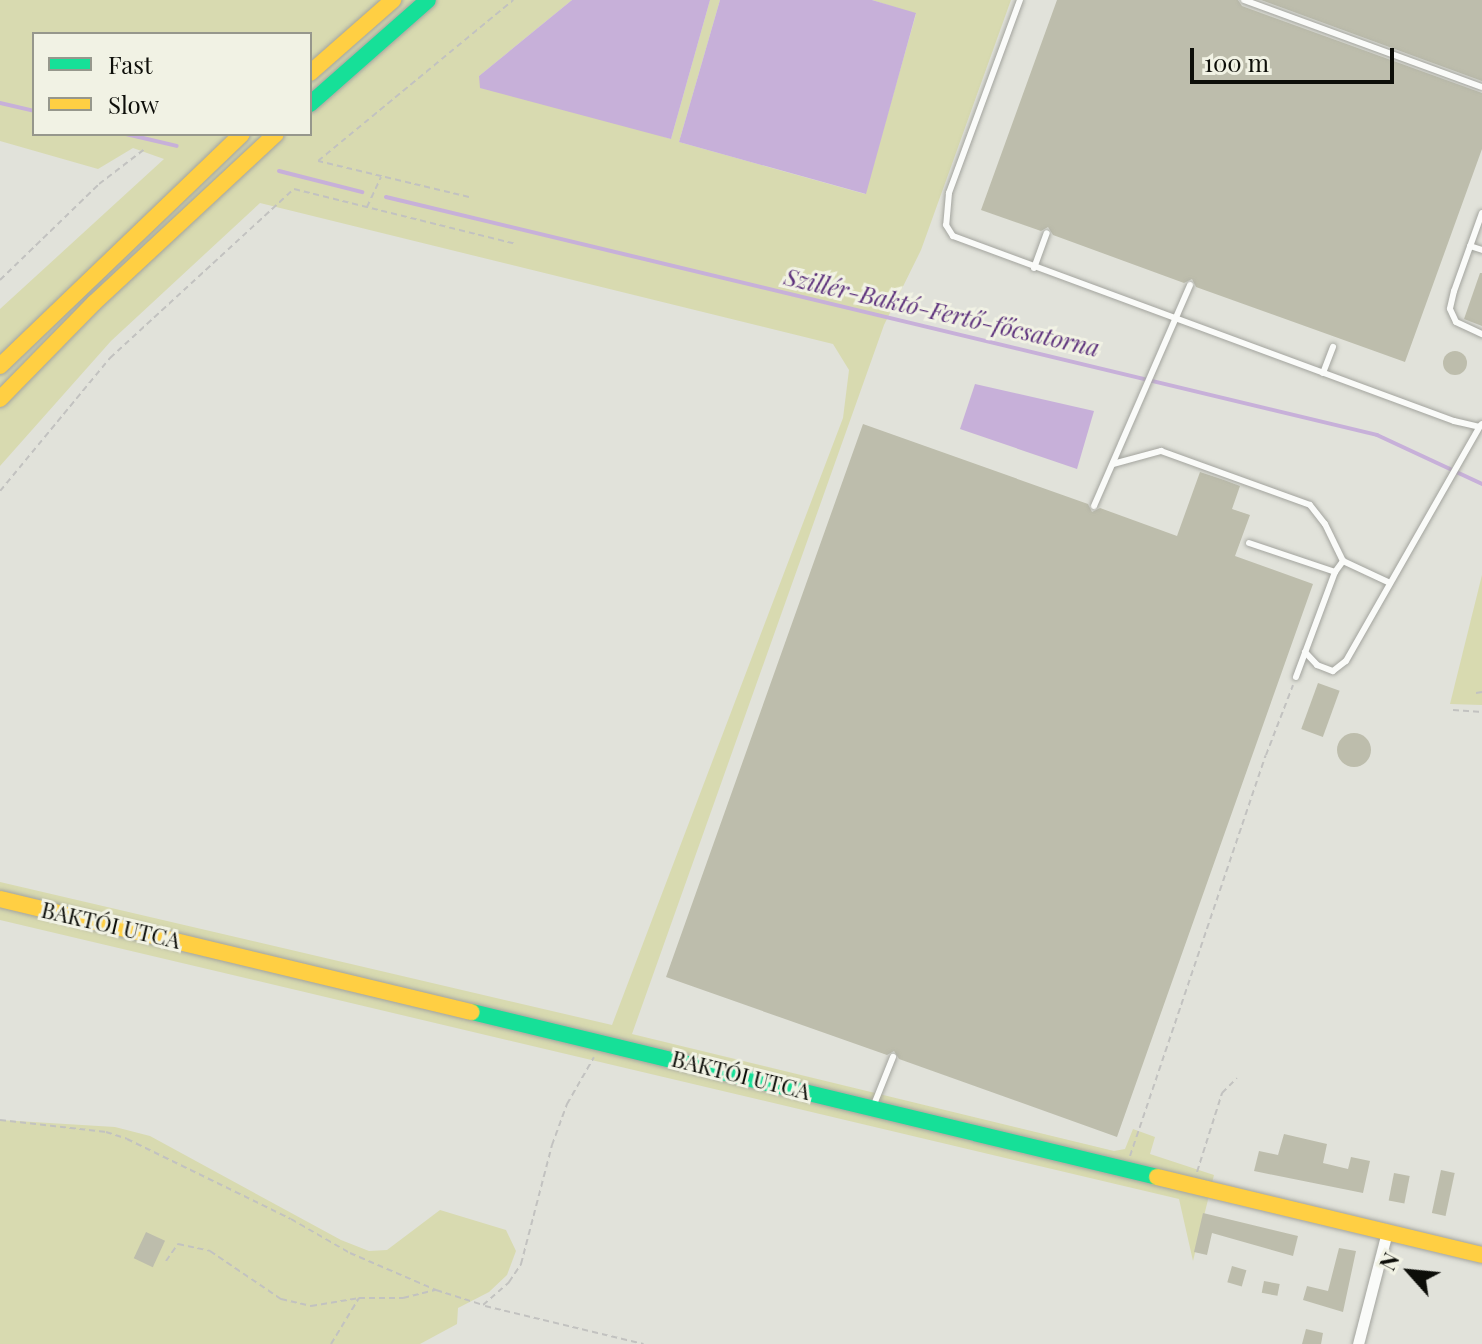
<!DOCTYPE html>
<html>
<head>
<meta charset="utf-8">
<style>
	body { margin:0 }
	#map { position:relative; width:1482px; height:1344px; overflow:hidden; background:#e1e2da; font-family:"Playfair Display",serif }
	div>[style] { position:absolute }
	.green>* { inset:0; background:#d8dab0 }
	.water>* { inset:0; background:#c7b0d9 }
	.stream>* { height:4px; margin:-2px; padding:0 2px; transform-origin:2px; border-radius:2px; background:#c7b0d9 }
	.building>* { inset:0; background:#bdbdac; transform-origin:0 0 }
	.round { border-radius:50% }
	.path>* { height:2px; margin-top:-1px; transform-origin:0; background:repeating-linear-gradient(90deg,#c2c2c0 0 6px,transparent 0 10px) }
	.roads { filter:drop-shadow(0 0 2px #a3a49e) drop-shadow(0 0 2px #a3a49e) }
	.lane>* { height:6px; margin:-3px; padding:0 3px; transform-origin:3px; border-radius:3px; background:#fafbf9 }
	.street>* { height:11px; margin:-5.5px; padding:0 5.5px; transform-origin:5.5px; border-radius:5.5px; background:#fafbf9 }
	.fast>* { height:16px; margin:-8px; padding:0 8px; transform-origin:8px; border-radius:8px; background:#16e098 }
	.slow>* { height:16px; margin:-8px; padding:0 8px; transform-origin:8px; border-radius:8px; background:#ffcf43 }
	span { translate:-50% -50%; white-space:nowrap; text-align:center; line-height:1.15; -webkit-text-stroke:6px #f1f2e4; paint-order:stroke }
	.street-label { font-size:22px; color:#0d0e09 }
	.water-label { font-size:24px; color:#5e337d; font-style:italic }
	.legend { position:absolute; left:32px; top:32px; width:280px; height:104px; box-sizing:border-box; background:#f1f2e4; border:2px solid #96978c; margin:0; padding:10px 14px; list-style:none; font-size:24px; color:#0d0e09 }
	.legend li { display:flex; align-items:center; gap:16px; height:40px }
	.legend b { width:40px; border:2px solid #96978c }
	.north { position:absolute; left:1370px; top:1232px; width:80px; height:80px; -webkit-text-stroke:6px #f1f2e4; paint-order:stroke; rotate:297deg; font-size:22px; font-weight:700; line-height:32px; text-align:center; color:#0d0e09 }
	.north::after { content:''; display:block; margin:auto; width:28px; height:36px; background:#0d0e09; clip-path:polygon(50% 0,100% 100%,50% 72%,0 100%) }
	.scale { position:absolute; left:1190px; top:48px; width:204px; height:36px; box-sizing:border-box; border:4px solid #0d0e09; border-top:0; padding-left:10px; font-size:24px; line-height:28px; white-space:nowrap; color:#0d0e09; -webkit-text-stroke:6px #f1f2e4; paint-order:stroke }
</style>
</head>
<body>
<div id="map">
	<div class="green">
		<div style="clip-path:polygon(evenodd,0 0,572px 0,479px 76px,671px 139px,710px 0,720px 0,679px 142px,865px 194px,916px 14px,872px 0,1011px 0,921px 250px,884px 325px,632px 1034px,1114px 1151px,1125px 1149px,1133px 1129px,1155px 1137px,1150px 1154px,1214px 1175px,1193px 1261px,1179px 1199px,0 920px,0 882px,612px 1025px,843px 418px,849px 370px,833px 344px,260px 203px,111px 341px,0 466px,0 309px,164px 159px,133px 148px,98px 169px,0 141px,0 0,34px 34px,310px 34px,310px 134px,34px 134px,34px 34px)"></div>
		<div style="clip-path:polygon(1482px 575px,1482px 705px,1450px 704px)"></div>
		<div style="clip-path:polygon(0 1120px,115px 1127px,150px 1136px,341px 1240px,369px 1251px,387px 1250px,440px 1210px,506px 1230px,516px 1251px,507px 1275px,489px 1292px,458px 1308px,457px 1324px,420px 1344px,0 1344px)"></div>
	</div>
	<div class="water">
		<div style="clip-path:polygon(572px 0,710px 0,671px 139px,480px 88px,479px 76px)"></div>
		<div style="clip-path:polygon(720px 0,872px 0,916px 13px,866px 194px,679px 142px)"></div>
		<div style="clip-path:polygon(975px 384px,1094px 411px,1077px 469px,960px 429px)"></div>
	</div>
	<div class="stream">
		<div style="left:0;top:103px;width:35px;rotate:13deg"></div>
		<div style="left:126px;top:134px;width:52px;rotate:13.2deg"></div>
		<div style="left:279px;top:171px;width:86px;rotate:14.2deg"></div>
		<div style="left:386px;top:197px;width:1019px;rotate:13.5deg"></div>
		<div style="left:1377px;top:435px;width:116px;rotate:25deg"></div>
	</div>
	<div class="building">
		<div style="clip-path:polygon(1057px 0,1238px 0,1242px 6px,1482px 93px,1482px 149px,1405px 362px,1196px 287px,1192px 279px,1184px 283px,1053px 235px,1048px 227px,1041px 231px,981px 210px)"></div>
		<div style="clip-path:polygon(1261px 0,1482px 0,1482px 81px)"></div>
		<div style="clip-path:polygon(1480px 273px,1482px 273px,1482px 326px,1464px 319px)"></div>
		<div class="round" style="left:1443px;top:351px;width:24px;height:24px"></div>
		<div style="clip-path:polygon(863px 424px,1088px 504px,1092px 512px,1100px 508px,1177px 536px,1200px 472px,1224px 480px,1240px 486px,1232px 509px,1250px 515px,1235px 556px,1313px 584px,1117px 1137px,899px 1059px,894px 1051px,887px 1055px,666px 977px)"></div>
		<div style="left:1318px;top:683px;width:23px;height:49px;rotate:20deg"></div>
		<div class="round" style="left:1337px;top:733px;width:34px;height:34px"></div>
		<div style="clip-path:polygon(1284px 1134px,1327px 1144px,1323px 1163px,1348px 1169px,1351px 1157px,1370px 1161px,1363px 1193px,1254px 1171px,1259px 1151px,1278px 1155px)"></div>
		<div style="left:1441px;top:1170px;width:14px;height:44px;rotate:12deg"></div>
		<div style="left:1394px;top:1173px;width:16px;height:28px;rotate:11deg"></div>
		<div style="clip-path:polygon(1203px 1213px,1298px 1236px,1293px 1256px,1212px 1233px,1207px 1255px,1194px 1252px)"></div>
		<div style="left:146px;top:1232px;width:21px;height:29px;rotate:25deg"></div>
		<div style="clip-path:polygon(1339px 1248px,1356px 1251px,1343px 1312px,1303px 1300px,1307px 1286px,1328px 1291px)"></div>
		<div style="left:1232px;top:1266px;width:15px;height:17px;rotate:16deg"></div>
		<div style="left:1264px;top:1281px;width:16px;height:12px;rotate:11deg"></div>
		<div style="clip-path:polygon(1306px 1329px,1323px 1333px,1321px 1344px,1302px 1344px)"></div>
	</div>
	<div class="path">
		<div style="left:469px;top:197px;width:155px;rotate:-166.6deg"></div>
		<div style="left:318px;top:161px;width:253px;rotate:-39.5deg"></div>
		<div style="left:367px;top:207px;width:33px;rotate:-65deg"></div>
		<div style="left:0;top:280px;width:138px;rotate:-44.1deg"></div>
		<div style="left:99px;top:184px;width:59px;rotate:-37.5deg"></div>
		<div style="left:0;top:491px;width:173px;rotate:-50.4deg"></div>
		<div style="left:110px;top:358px;width:250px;rotate:-42.6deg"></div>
		<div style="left:294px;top:189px;width:229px;rotate:13.9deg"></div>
		<div style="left:1476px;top:693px;width:6px;rotate:-9deg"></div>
		<div style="left:1453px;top:710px;width:29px;rotate:4deg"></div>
		<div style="left:0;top:1120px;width:107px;rotate:6.5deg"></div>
		<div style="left:106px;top:1132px;width:22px;rotate:18deg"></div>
		<div style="left:127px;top:1139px;width:182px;rotate:26deg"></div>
		<div style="left:291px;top:1219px;width:68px;rotate:30deg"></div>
		<div style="left:350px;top:1253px;width:94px;rotate:23.3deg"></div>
		<div style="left:436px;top:1290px;width:49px;rotate:17.7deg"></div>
		<div style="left:483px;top:1305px;width:35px;rotate:-41deg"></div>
		<div style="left:509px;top:1282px;width:22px;rotate:-56deg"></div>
		<div style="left:521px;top:1264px;width:123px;rotate:-75.4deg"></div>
		<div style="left:552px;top:1145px;width:44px;rotate:-69.9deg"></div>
		<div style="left:567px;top:1104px;width:54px;rotate:-60.1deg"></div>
		<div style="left:1130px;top:1156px;width:423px;rotate:-71.3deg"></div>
		<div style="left:1266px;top:755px;width:75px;rotate:-68.9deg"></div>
		<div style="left:1197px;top:1172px;width:83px;rotate:-72.4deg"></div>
		<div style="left:1222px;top:1093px;width:21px;rotate:-45deg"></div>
		<div style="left:166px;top:1261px;width:21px;rotate:-55deg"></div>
		<div style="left:178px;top:1244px;width:33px;rotate:12deg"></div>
		<div style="left:210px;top:1251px;width:86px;rotate:34.1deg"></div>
		<div style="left:281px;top:1299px;width:31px;rotate:13deg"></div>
		<div style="left:311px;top:1306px;width:49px;rotate:-9.5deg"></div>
		<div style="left:485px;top:1306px;width:163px;rotate:13.5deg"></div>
		<div style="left:331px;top:1344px;width:54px;rotate:-58.7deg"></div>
		<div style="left:359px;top:1298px;width:44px"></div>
		<div style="left:403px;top:1298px;width:34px;rotate:-14deg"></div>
	</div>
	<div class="roads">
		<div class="lane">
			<div style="left:1020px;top:0;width:206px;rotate:110.2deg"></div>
			<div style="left:949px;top:193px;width:32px;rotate:95deg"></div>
			<div style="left:946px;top:225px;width:13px;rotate:58deg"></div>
			<div style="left:953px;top:236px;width:534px;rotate:20.27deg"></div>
			<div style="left:1454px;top:421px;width:26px;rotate:13deg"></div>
			<div style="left:1479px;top:427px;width:4px;rotate:-45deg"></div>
			<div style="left:1244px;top:0;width:253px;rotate:20.1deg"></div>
			<div style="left:1482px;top:213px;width:83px;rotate:109.7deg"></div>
			<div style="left:1454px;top:291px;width:18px;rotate:103deg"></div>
			<div style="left:1450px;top:309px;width:14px;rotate:65deg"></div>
			<div style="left:1456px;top:322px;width:29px;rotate:25deg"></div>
			<div style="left:1470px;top:246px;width:13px;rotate:18deg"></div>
			<div style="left:1034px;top:268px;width:37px;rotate:-70deg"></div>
			<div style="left:1323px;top:373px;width:28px;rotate:-69deg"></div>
			<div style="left:1113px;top:464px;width:50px;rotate:-15.2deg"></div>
			<div style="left:1161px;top:451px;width:158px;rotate:19.9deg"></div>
			<div style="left:1310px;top:505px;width:24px;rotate:52deg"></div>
			<div style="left:1325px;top:524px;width:41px;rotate:64.1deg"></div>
			<div style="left:1094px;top:506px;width:241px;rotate:-66.5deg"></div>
			<div style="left:1249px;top:543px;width:91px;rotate:18.6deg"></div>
			<div style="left:1335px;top:572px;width:112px;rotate:110.4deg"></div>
			<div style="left:1335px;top:572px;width:14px;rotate:-54deg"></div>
			<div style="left:1343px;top:561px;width:52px;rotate:25.1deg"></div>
			<div style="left:1305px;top:652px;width:18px;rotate:47deg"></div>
			<div style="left:1317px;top:665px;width:17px;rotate:21deg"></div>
			<div style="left:1333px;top:671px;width:16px;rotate:-38deg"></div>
			<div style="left:1346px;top:661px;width:268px;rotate:-60.3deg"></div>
			<div style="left:873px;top:1107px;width:54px;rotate:-68.2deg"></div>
		</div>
		<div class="street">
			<div style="left:1358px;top:1344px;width:116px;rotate:-75.5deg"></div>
		</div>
		<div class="fast">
			<div style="left:310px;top:104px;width:157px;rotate:-41.4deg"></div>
			<div style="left:472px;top:1012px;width:705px;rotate:13.54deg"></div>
		</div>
		<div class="slow">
			<div style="left:310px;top:73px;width:111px;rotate:-41.3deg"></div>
			<div style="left:0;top:366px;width:335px;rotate:-43.8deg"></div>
			<div style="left:0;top:399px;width:134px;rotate:-45.6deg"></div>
			<div style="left:94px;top:303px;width:248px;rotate:-42.9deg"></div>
			<div style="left:0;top:899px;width:485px;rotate:13.5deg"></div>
			<div style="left:1157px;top:1177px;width:334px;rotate:13.5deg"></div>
		</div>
	</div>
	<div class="street-label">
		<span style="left:111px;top:925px;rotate:13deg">BAKTÓI UTCA</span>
		<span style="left:741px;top:1075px;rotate:14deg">BAKTÓI UTCA</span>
	</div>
	<div class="water-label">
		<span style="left:942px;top:312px;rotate:13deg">Szillér-Baktó-Fertő-főcsatorna</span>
	</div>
	<ul class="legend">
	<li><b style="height:10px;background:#16e098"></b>Fast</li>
	<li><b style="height:10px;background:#ffcf43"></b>Slow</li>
	</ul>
	<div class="north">N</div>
	<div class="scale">100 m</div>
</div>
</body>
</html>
